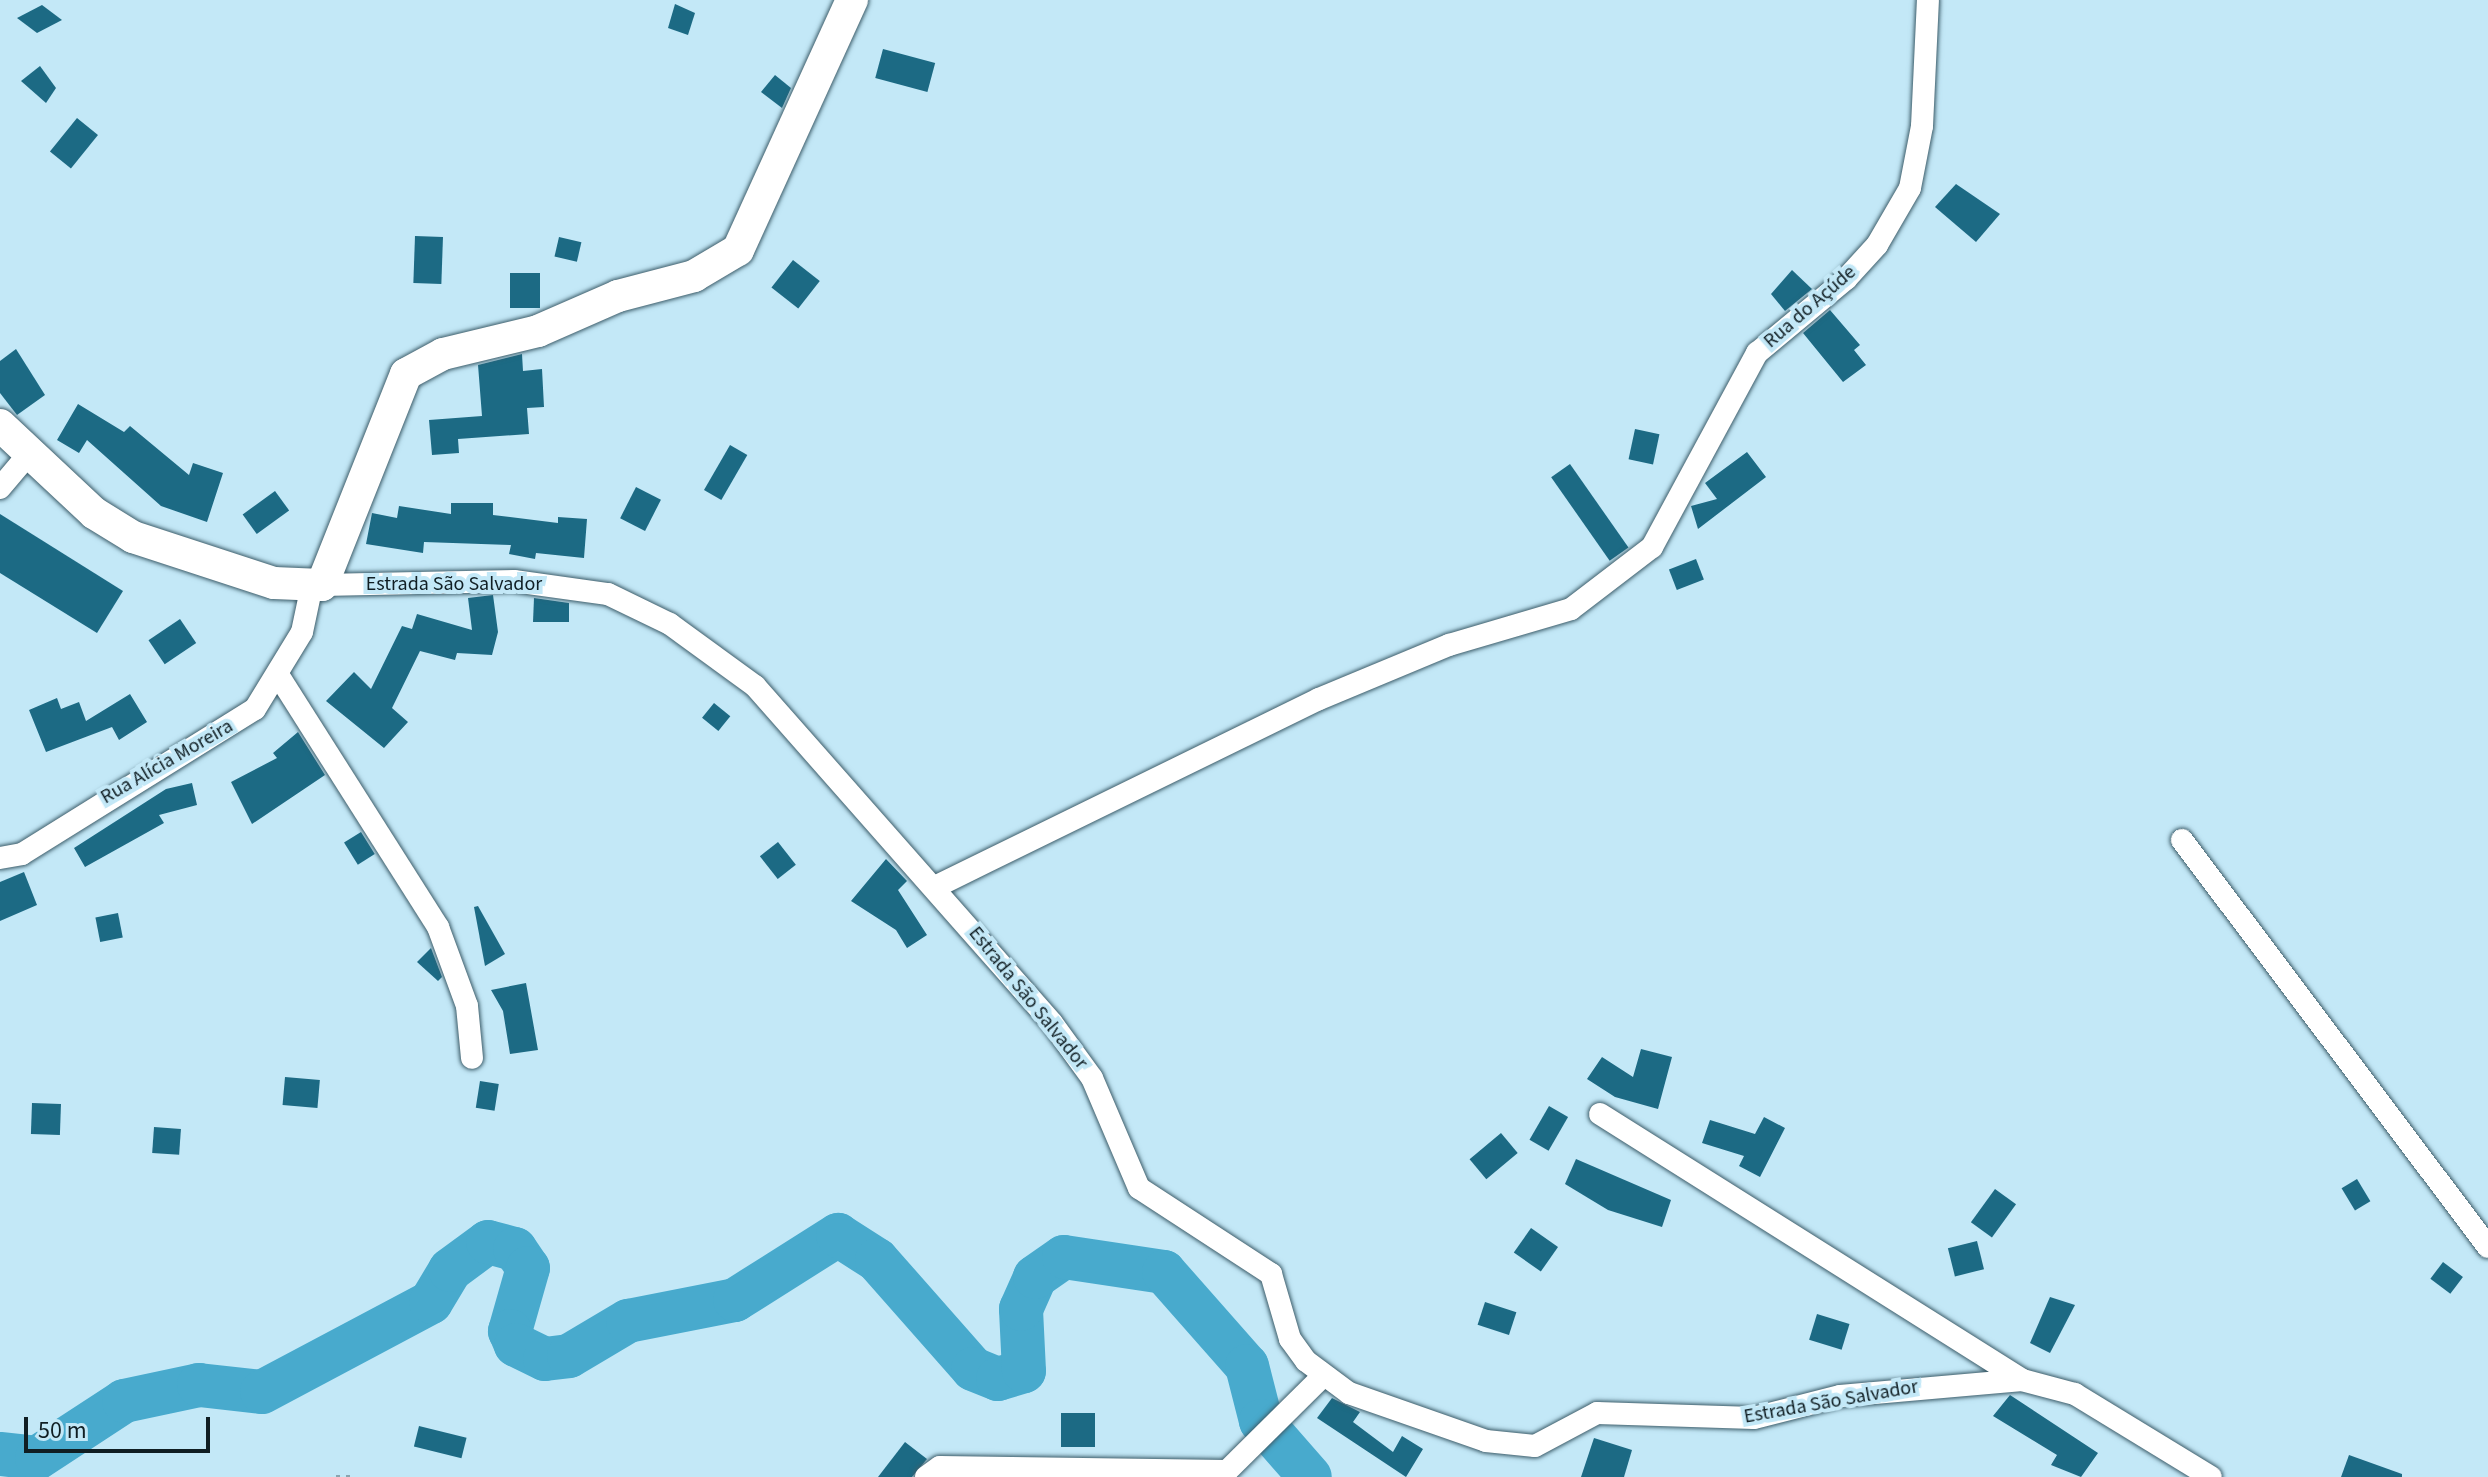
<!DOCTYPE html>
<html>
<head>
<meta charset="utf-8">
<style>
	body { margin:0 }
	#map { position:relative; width:2488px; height:1477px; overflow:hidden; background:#c3e8f7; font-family:"Source Sans 3",sans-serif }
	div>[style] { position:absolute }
	.river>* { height:44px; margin:-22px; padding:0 22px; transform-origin:22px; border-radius:22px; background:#48aacd }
	.building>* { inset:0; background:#1c6a84; transform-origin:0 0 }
	.path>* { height:4px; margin-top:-2px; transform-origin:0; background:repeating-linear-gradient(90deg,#87a5b0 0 4px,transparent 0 10px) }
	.roads { filter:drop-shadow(0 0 2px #3d5d6a) drop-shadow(0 0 2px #3d5d6a) }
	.street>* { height:22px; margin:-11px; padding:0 11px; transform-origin:11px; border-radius:11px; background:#fff }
	.secondary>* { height:32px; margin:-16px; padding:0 16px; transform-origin:16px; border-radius:16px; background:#fff }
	span { translate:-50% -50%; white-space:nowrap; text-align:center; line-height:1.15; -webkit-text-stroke:8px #c3e8f7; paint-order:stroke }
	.street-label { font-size:20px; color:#101e23 }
	.scale { position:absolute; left:24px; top:1417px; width:186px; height:36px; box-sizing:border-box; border:4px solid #101e23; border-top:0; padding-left:10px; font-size:24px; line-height:28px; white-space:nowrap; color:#101e23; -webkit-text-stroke:6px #c3e8f7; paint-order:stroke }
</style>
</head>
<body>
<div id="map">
	<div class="river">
		<div style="left:0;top:1454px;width:37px;rotate:6deg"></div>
		<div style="left:37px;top:1458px;width:104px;rotate:-33.2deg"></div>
		<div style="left:124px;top:1401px;width:77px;rotate:-12deg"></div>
		<div style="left:199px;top:1385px;width:63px;rotate:6.3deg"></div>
		<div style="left:262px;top:1392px;width:191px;rotate:-28deg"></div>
		<div style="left:431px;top:1302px;width:37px;rotate:-59deg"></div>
		<div style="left:450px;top:1270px;width:47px;rotate:-36.4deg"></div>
		<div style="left:488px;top:1242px;width:28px;rotate:15deg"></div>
		<div style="left:515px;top:1249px;width:23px;rotate:56deg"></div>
		<div style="left:528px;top:1268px;width:66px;rotate:105.9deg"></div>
		<div style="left:510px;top:1331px;width:15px;rotate:67deg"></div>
		<div style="left:516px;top:1345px;width:32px;rotate:26deg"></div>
		<div style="left:545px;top:1359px;width:24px;rotate:-7deg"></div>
		<div style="left:569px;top:1356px;width:69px;rotate:-30.7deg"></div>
		<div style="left:628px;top:1321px;width:109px;rotate:-11.1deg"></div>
		<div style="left:735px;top:1300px;width:122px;rotate:-32.3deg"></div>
		<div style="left:838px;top:1235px;width:46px;rotate:32.7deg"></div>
		<div style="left:877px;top:1260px;width:145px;rotate:48.6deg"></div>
		<div style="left:973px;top:1369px;width:27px;rotate:22deg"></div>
		<div style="left:998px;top:1379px;width:27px;rotate:-17deg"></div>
		<div style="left:1024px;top:1371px;width:62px;rotate:-92.8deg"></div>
		<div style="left:1021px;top:1309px;width:35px;rotate:-66deg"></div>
		<div style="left:1035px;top:1277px;width:35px;rotate:-35deg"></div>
		<div style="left:1064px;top:1257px;width:101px;rotate:8.5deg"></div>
		<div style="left:1164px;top:1272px;width:125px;rotate:48.6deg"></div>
		<div style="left:1247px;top:1366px;width:57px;rotate:75.7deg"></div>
		<div style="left:1261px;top:1421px;width:74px;rotate:48.8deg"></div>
	</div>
	<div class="building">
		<div style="clip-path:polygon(675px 4px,695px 13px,688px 35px,668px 28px)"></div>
		<div style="clip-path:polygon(42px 5px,62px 20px,37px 33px,17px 18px)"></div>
		<div style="left:883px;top:49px;width:54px;height:30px;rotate:15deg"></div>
		<div style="clip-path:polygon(40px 66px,56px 88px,46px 103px,21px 81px)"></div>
		<div style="clip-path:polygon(775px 75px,791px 88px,782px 108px,761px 92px)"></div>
		<div style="left:77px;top:118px;width:27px;height:43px;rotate:39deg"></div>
		<div style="clip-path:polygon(1956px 184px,2000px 214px,1976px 242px,1935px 207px)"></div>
		<div style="left:415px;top:236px;width:28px;height:47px;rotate:2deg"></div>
		<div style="left:559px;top:237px;width:23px;height:20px;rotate:13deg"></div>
		<div style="left:793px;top:260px;width:34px;height:35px;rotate:38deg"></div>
		<div style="clip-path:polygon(1792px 270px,1812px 289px,1785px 311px,1771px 294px)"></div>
		<div style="left:510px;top:273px;width:30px;height:35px"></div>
		<div style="clip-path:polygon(1830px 310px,1860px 345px,1854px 350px,1866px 365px,1843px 382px,1803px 333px)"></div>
		<div style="clip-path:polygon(16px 349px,45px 395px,17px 415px,0 393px,0 361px)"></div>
		<div style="clip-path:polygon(522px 354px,523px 371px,542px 369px,544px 407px,527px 408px,529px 434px,458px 439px,459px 453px,432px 455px,429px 420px,482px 416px,478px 365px)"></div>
		<div style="clip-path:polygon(78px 404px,124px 432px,130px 426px,189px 475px,193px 463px,223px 473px,207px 522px,161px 506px,87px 440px,79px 453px,57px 440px)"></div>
		<div style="left:1635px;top:429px;width:25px;height:31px;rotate:12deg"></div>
		<div style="left:730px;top:445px;width:20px;height:52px;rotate:30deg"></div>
		<div style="clip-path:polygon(1747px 452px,1766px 477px,1698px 529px,1691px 506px,1717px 499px,1705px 483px)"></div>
		<div style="left:1570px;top:464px;width:102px;height:23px;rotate:55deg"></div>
		<div style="left:636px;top:487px;width:28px;height:35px;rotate:27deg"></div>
		<div style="left:275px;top:491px;width:24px;height:40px;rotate:54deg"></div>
		<div style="clip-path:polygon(451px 503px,493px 503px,493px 515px,558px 523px,558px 517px,587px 519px,584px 558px,536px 553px,535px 559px,509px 554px,511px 545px,424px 542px,423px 553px,366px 544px,372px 513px,397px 518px,399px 506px,451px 514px)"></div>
		<div style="clip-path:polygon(0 514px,123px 591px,97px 633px,0 573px)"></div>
		<div style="left:1696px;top:559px;width:22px;height:29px;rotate:69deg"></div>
		<div style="clip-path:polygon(493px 595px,498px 632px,492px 655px,457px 653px,455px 660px,420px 651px,392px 708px,408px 722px,384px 748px,326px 701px,354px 672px,371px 689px,402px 626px,412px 629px,417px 614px,472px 630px,468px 598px)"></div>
		<div style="clip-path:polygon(534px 598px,569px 603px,569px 622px,533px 622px)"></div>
		<div style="left:180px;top:619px;width:29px;height:38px;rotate:56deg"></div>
		<div style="clip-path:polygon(130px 694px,147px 722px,119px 740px,112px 727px,46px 752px,29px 710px,57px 698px,61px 709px,79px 702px,86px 721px)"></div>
		<div style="left:714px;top:703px;width:21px;height:19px;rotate:39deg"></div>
		<div style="clip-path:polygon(298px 732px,325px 775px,252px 824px,231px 782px,277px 758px,273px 753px)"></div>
		<div style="clip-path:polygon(192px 783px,197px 805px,159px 815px,164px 823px,85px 867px,74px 848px,166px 789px)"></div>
		<div style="left:361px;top:832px;width:26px;height:20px;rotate:58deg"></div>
		<div style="left:778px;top:842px;width:29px;height:23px;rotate:52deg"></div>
		<div style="clip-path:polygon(886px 859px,907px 881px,898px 890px,927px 935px,907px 948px,896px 930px,851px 901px)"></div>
		<div style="clip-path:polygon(24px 872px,37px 905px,0 921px,0 882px)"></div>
		<div style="clip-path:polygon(478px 906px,505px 954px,485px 966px,474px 907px)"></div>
		<div style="left:118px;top:913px;width:25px;height:23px;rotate:79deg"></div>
		<div style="clip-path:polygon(431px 948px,442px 977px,438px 981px,417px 962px)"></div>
		<div style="clip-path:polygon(526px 983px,538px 1050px,510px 1054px,503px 1011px,491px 990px)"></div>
		<div style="clip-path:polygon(1641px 1049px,1672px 1057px,1658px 1109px,1615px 1097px,1587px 1079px,1602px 1057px,1633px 1077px)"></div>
		<div style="left:285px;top:1077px;width:35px;height:28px;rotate:5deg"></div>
		<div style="left:480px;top:1081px;width:19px;height:27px;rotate:9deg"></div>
		<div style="left:32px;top:1103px;width:29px;height:31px;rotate:2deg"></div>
		<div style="left:1549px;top:1106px;width:22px;height:39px;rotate:30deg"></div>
		<div style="clip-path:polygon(1764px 1117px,1785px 1128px,1760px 1177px,1739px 1166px,1744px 1156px,1702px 1143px,1710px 1120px,1755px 1134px)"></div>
		<div style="left:154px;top:1127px;width:27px;height:26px;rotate:4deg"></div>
		<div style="left:1501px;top:1133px;width:26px;height:41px;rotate:50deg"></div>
		<div style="clip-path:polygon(1576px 1159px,1671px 1200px,1662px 1227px,1608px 1210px,1565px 1184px)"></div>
		<div style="left:2357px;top:1179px;width:26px;height:18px;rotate:59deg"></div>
		<div style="left:1995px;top:1189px;width:26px;height:41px;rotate:36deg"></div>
		<div style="left:1531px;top:1228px;width:33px;height:30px;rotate:35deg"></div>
		<div style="left:1977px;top:1241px;width:29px;height:30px;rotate:76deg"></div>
		<div style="left:2443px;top:1262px;width:25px;height:21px;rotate:37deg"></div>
		<div style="clip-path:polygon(2050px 1297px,2075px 1305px,2050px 1353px,2030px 1343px)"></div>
		<div style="left:1485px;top:1302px;width:33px;height:24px;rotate:18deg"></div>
		<div style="left:1817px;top:1314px;width:34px;height:27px;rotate:17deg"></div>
		<div style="clip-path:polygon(2010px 1395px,2098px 1453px,2081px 1477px,2051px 1465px,2057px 1455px,1993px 1416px)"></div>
		<div style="clip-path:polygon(1332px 1398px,1360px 1412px,1353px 1422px,1393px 1452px,1402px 1436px,1423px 1449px,1406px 1477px,1317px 1418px)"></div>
		<div style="left:1061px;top:1413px;width:34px;height:34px"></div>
		<div style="left:419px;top:1426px;width:49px;height:21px;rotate:14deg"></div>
		<div style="clip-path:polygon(1594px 1438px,1632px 1450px,1624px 1477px,1581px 1477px)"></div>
		<div style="clip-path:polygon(905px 1442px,927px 1459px,912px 1477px,878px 1477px)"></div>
		<div style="clip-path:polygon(2349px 1455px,2402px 1474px,2402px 1477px,2341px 1477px)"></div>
	</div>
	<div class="path">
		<div style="left:336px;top:1477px;width:14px"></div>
	</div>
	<div class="roads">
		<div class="street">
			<div style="left:0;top:488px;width:42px;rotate:-49.8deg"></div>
			<div style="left:322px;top:585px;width:192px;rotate:-1.2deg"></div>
			<div style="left:514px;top:581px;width:95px;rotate:7.9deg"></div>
			<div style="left:608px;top:594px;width:69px;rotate:25.8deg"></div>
			<div style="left:670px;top:624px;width:105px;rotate:36.1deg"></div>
			<div style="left:755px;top:686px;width:449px;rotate:48.6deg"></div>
			<div style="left:1052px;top:1023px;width:68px;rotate:54deg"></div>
			<div style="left:1092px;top:1078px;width:120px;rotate:66.9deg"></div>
			<div style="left:1139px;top:1188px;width:158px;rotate:33.1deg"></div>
			<div style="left:1271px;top:1274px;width:68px;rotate:73.7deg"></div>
			<div style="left:1290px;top:1339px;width:27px;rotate:54deg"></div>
			<div style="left:1306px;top:1361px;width:54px;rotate:36.7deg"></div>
			<div style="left:1349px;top:1393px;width:145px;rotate:19.3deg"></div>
			<div style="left:1486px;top:1441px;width:49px;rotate:5.8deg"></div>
			<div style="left:1535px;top:1446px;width:70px;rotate:-28deg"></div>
			<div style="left:1597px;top:1413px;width:157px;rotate:1.8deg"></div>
			<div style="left:1754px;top:1418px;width:89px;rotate:-14.3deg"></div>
			<div style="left:1840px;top:1396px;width:183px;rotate:-5deg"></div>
			<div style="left:2022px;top:1380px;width:55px;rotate:14.8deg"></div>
			<div style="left:2075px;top:1394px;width:159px;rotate:31.4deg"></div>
			<div style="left:280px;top:678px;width:295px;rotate:57.6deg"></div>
			<div style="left:438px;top:927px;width:84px;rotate:69.8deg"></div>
			<div style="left:467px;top:1006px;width:52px;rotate:84.5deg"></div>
			<div style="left:2182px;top:840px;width:509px;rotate:53.06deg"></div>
			<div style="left:0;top:858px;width:22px;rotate:-10deg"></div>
			<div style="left:22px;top:854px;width:274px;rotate:-31.9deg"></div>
			<div style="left:255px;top:709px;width:90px;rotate:-58.6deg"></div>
			<div style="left:302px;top:632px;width:48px;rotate:-78deg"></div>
			<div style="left:937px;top:886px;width:425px;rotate:-26.1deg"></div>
			<div style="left:1319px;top:699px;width:141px;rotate:-22.6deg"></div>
			<div style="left:1449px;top:645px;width:127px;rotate:-16.4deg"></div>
			<div style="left:1571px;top:609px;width:102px;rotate:-37.4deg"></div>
			<div style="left:1652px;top:547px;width:221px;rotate:-61.6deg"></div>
			<div style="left:1757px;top:353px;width:116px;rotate:-39.7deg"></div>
			<div style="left:1846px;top:279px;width:46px;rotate:-47.6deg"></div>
			<div style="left:1877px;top:245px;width:66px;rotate:-59.9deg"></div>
			<div style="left:1910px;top:188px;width:63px;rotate:-79deg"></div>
			<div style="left:1922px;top:126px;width:126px;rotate:-87.3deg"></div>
			<div style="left:1600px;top:1114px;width:499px;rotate:32.2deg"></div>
			<div style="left:926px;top:1477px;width:17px;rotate:-36deg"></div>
			<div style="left:940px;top:1467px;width:287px;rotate:0.8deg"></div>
			<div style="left:1227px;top:1471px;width:135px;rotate:-44.7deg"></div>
		</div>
		<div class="secondary">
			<div style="left:0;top:425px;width:129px;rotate:43.1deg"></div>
			<div style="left:94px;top:513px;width:46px;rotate:31.6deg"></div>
			<div style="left:133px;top:537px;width:148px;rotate:18.1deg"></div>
			<div style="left:274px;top:583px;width:48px;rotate:2.4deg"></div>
			<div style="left:322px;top:585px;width:227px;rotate:-68.3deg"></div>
			<div style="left:406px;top:374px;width:42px;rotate:-28.4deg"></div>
			<div style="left:443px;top:354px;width:98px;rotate:-13.6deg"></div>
			<div style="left:538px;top:331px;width:87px;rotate:-23.6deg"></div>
			<div style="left:618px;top:296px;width:79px;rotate:-14.7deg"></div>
			<div style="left:694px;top:276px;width:51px;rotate:-30.6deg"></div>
			<div style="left:738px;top:250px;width:275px;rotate:-65.5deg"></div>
		</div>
	</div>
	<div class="street-label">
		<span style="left:1810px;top:307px;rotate:-41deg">Rua do Açúde</span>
		<span style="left:454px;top:584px">Estrada São Salvador</span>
		<span style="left:167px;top:762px;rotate:-30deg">Rua Alícia Moreira</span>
		<span style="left:1028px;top:998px;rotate:51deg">Estrada São Salvador</span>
		<span style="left:1831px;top:1402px;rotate:-10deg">Estrada São Salvador</span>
	</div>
	<div class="scale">50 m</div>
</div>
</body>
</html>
